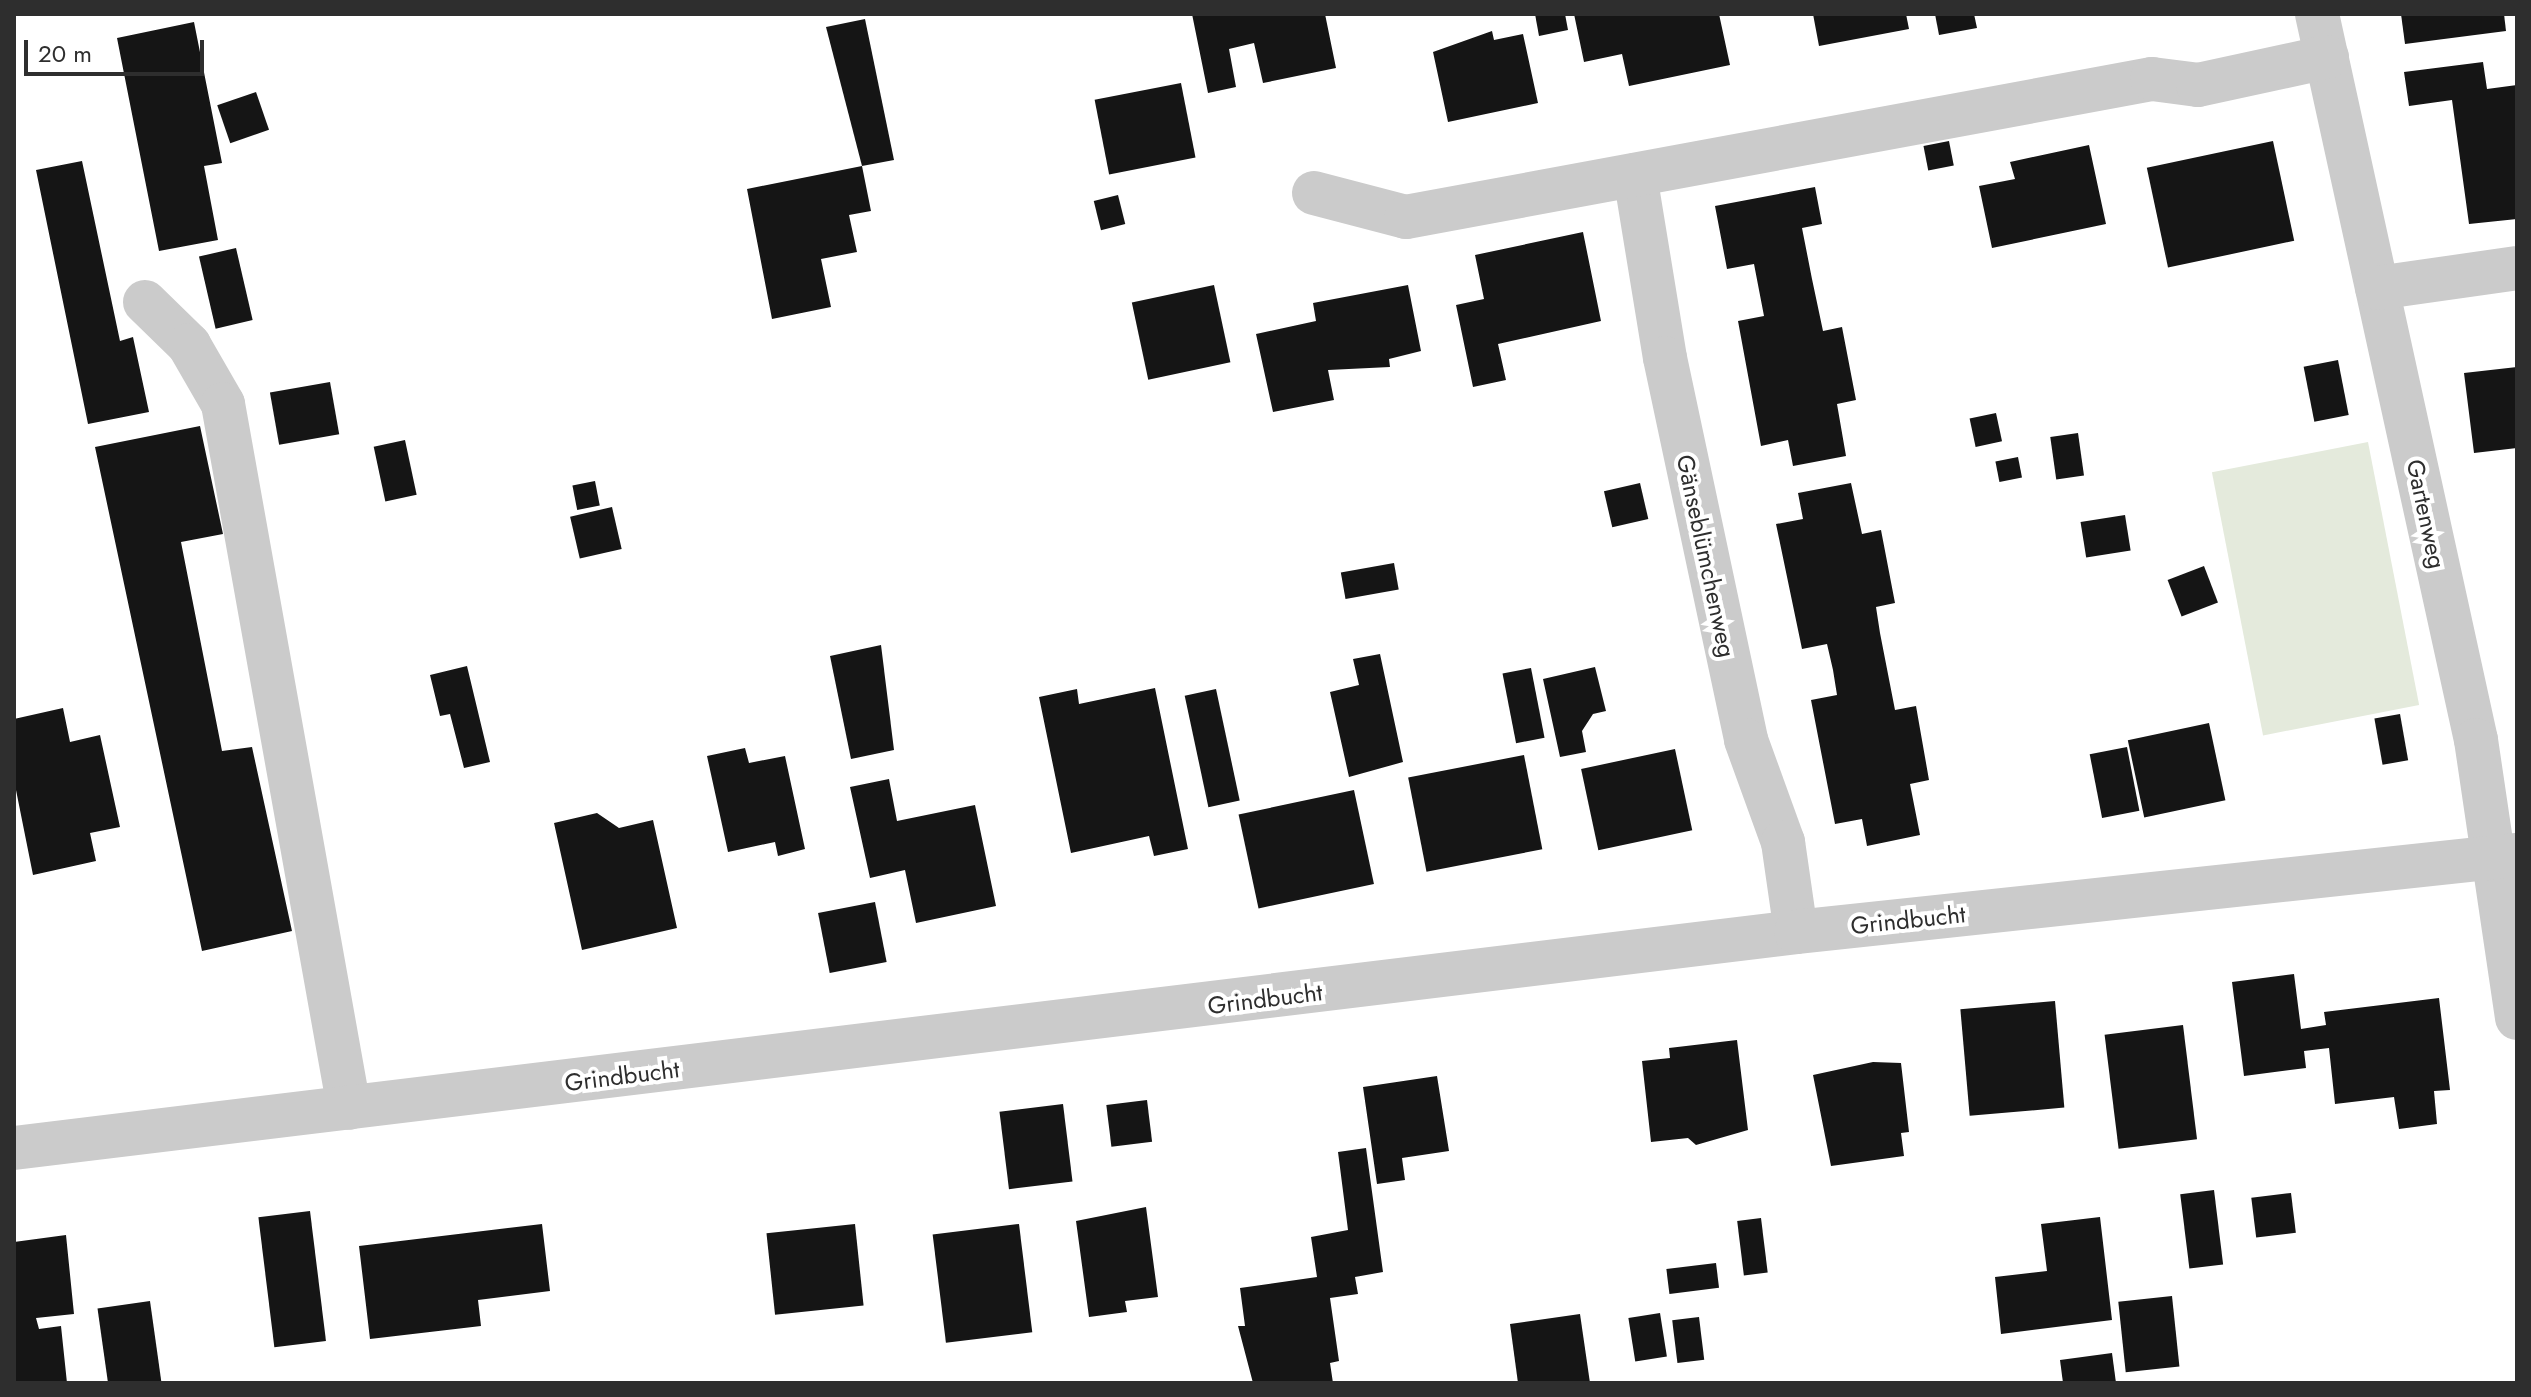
<!DOCTYPE html>
<html>
<head>
<meta charset="utf-8">
<style>
	body { margin:0 }
	#map { position:relative; width:2531px; height:1397px; overflow:hidden; background:#fff; font-family:Jost,sans-serif }
	div>[style] { position:absolute }
	.green>* { inset:0; background:#e4eadc; transform-origin:0 0 }
	.building>* { inset:0; background:#151515; transform-origin:0 0 }
	.minor>* { height:44px; margin:-22px; padding:0 22px; transform-origin:22px; border-radius:22px; background:#cbcbcb }
	span { translate:-50% -50%; white-space:nowrap; text-align:center; line-height:1.15; -webkit-text-stroke:8px #fff; paint-order:stroke }
	.street-label { font-size:24px; color:#2e2e2e }
	.frame { position:absolute; inset:0; border:16px solid #2e2e2e; pointer-events:none }
	.scale { position:absolute; left:24px; top:40px; width:180px; height:36px; box-sizing:border-box; border:4px solid #2e2e2e; border-top:0; padding-left:10px; font-size:24px; line-height:28px; white-space:nowrap; color:#2e2e2e; -webkit-text-stroke:6px #fff; paint-order:stroke }
</style>
</head>
<body>
<div id="map">
	<div class="green">
		<div style="left:2368px;top:442px;width:268px;height:159px;rotate:79deg"></div>
	</div>
	<div class="building">
		<div style="clip-path:polygon(1192px 14px,1325px 14px,1336px 68px,1263px 83px,1254px 43px,1229px 49px,1236px 87px,1208px 93px)"></div>
		<div style="clip-path:polygon(1535px 14px,1565px 14px,1568px 30px,1539px 36px)"></div>
		<div style="clip-path:polygon(1574px 14px,1719px 14px,1730px 65px,1629px 86px,1622px 54px,1584px 62px)"></div>
		<div style="clip-path:polygon(1813px 14px,1906px 14px,1909px 29px,1819px 46px)"></div>
		<div style="clip-path:polygon(1935px 14px,1974px 14px,1977px 28px,1939px 35px)"></div>
		<div style="clip-path:polygon(2401px 14px,2504px 14px,2506px 31px,2405px 44px)"></div>
		<div style="clip-path:polygon(865px 19px,894px 160px,862px 166px,826px 27px)"></div>
		<div style="clip-path:polygon(194px 22px,222px 163px,204px 166px,218px 240px,159px 251px,117px 38px)"></div>
		<div style="clip-path:polygon(1492px 31px,1494px 40px,1523px 34px,1538px 103px,1448px 122px,1433px 52px)"></div>
		<div style="clip-path:polygon(2483px 62px,2487px 89px,2517px 85px,2517px 219px,2469px 224px,2452px 100px,2409px 106px,2404px 72px)"></div>
		<div style="left:1181px;top:83px;width:76px;height:88px;rotate:79deg"></div>
		<div style="left:256px;top:92px;width:40px;height:41px;rotate:71deg"></div>
		<div style="left:1949px;top:141px;width:25px;height:26px;rotate:79deg"></div>
		<div style="left:2273px;top:141px;width:102px;height:129px;rotate:78deg"></div>
		<div style="clip-path:polygon(2089px 145px,2106px 224px,1992px 248px,1979px 186px,2015px 179px,2010px 162px)"></div>
		<div style="clip-path:polygon(82px 161px,120px 341px,133px 337px,149px 412px,88px 424px,36px 170px)"></div>
		<div style="clip-path:polygon(862px 166px,871px 211px,849px 215px,857px 252px,821px 259px,831px 307px,772px 319px,747px 189px)"></div>
		<div style="clip-path:polygon(1815px 187px,1822px 224px,1802px 228px,1812px 279px,1823px 331px,1842px 327px,1856px 400px,1837px 404px,1846px 456px,1793px 466px,1788px 440px,1761px 446px,1738px 321px,1764px 316px,1754px 264px,1727px 269px,1715px 206px)"></div>
		<div style="left:1118px;top:195px;width:30px;height:25px;rotate:76deg"></div>
		<div style="clip-path:polygon(1583px 232px,1601px 321px,1498px 344px,1506px 380px,1473px 387px,1456px 305px,1484px 299px,1475px 255px)"></div>
		<div style="left:236px;top:248px;width:74px;height:38px;rotate:77deg"></div>
		<div style="left:1214px;top:285px;width:79px;height:84px;rotate:78deg"></div>
		<div style="clip-path:polygon(1408px 285px,1421px 351px,1389px 359px,1390px 367px,1328px 370px,1334px 400px,1273px 412px,1256px 334px,1316px 321px,1313px 303px)"></div>
		<div style="left:2338px;top:360px;width:56px;height:35px;rotate:79deg"></div>
		<div style="clip-path:polygon(2517px 367px,2517px 448px,2474px 453px,2464px 373px)"></div>
		<div style="left:330px;top:382px;width:53px;height:61px;rotate:80deg"></div>
		<div style="left:1996px;top:413px;width:29px;height:27px;rotate:78deg"></div>
		<div style="clip-path:polygon(200px 426px,223px 534px,181px 542px,222px 751px,252px 747px,292px 931px,202px 951px,95px 447px)"></div>
		<div style="left:2078px;top:433px;width:43px;height:28px;rotate:82deg"></div>
		<div style="left:405px;top:440px;width:56px;height:32px;rotate:78deg"></div>
		<div style="left:2018px;top:457px;width:21px;height:23px;rotate:79deg"></div>
		<div style="left:595px;top:481px;width:25px;height:23px;rotate:79deg"></div>
		<div style="left:1640px;top:483px;width:37px;height:37px;rotate:77deg"></div>
		<div style="clip-path:polygon(1851px 483px,1862px 534px,1881px 530px,1895px 603px,1876px 607px,1880px 633px,1895px 710px,1916px 706px,1929px 780px,1910px 784px,1920px 835px,1867px 846px,1862px 819px,1835px 824px,1811px 700px,1837px 695px,1833px 670px,1827px 644px,1802px 649px,1776px 524px,1803px 519px,1798px 493px)"></div>
		<div style="left:612px;top:507px;width:43px;height:43px;rotate:77deg"></div>
		<div style="left:2125px;top:515px;width:36px;height:45px;rotate:81deg"></div>
		<div style="left:1394px;top:563px;width:27px;height:54px;rotate:80deg"></div>
		<div style="left:2204px;top:566px;width:39px;height:39px;rotate:69deg"></div>
		<div style="clip-path:polygon(881px 645px,894px 750px,851px 759px,830px 656px)"></div>
		<div style="clip-path:polygon(1380px 654px,1403px 762px,1349px 777px,1330px 692px,1359px 685px,1353px 659px)"></div>
		<div style="clip-path:polygon(467px 666px,490px 762px,464px 768px,450px 714px,440px 716px,430px 675px)"></div>
		<div style="clip-path:polygon(1595px 667px,1606px 711px,1593px 714px,1582px 731px,1586px 752px,1560px 757px,1543px 679px)"></div>
		<div style="left:1531px;top:668px;width:71px;height:29px;rotate:79deg"></div>
		<div style="clip-path:polygon(1155px 688px,1188px 849px,1154px 856px,1149px 836px,1071px 853px,1039px 697px,1077px 689px,1079px 704px)"></div>
		<div style="left:1216px;top:689px;width:114px;height:32px;rotate:78deg"></div>
		<div style="clip-path:polygon(63px 708px,70px 742px,100px 735px,120px 827px,90px 833px,96px 861px,33px 875px,14px 780px,14px 719px)"></div>
		<div style="left:2400px;top:714px;width:47px;height:26px;rotate:80deg"></div>
		<div style="left:2209px;top:723px;width:79px;height:83px;rotate:78deg"></div>
		<div style="left:2127px;top:747px;width:65px;height:38px;rotate:79deg"></div>
		<div style="clip-path:polygon(745px 748px,749px 763px,785px 756px,805px 849px,778px 856px,775px 842px,728px 852px,707px 756px)"></div>
		<div style="left:1675px;top:749px;width:83px;height:96px;rotate:78deg"></div>
		<div style="left:1524px;top:755px;width:96px;height:118px;rotate:79deg"></div>
		<div style="clip-path:polygon(889px 779px,897px 821px,975px 805px,996px 906px,916px 923px,905px 870px,870px 878px,850px 787px)"></div>
		<div style="left:1354px;top:790px;width:96px;height:118px;rotate:78deg"></div>
		<div style="clip-path:polygon(597px 813px,619px 828px,653px 820px,677px 928px,582px 950px,554px 823px)"></div>
		<div style="left:875px;top:902px;width:61px;height:58px;rotate:79deg"></div>
		<div style="clip-path:polygon(2294px 974px,2301px 1029px,2326px 1025px,2324px 1012px,2439px 998px,2450px 1090px,2434px 1091px,2437px 1124px,2399px 1129px,2394px 1097px,2335px 1104px,2329px 1048px,2304px 1051px,2306px 1068px,2244px 1076px,2232px 982px)"></div>
		<div style="left:2055px;top:1001px;width:107px;height:95px;rotate:85deg"></div>
		<div style="left:2183px;top:1025px;width:115px;height:79px;rotate:83deg"></div>
		<div style="clip-path:polygon(1737px 1040px,1748px 1130px,1696px 1145px,1688px 1138px,1651px 1142px,1642px 1061px,1670px 1058px,1669px 1048px)"></div>
		<div style="clip-path:polygon(1873px 1062px,1901px 1063px,1909px 1132px,1901px 1133px,1904px 1156px,1831px 1166px,1813px 1075px)"></div>
		<div style="clip-path:polygon(1437px 1076px,1449px 1151px,1402px 1158px,1405px 1180px,1377px 1184px,1363px 1087px)"></div>
		<div style="left:1147px;top:1100px;width:42px;height:41px;rotate:83deg"></div>
		<div style="left:1063px;top:1104px;width:78px;height:64px;rotate:83deg"></div>
		<div style="clip-path:polygon(1366px 1148px,1383px 1272px,1355px 1277px,1358px 1294px,1330px 1298px,1339px 1361px,1330px 1363px,1333px 1383px,1253px 1383px,1238px 1326px,1245px 1326px,1240px 1288px,1317px 1277px,1311px 1237px,1348px 1230px,1338px 1152px)"></div>
		<div style="left:2214px;top:1190px;width:75px;height:34px;rotate:83deg"></div>
		<div style="left:2291px;top:1193px;width:40px;height:40px;rotate:83deg"></div>
		<div style="clip-path:polygon(1146px 1207px,1158px 1297px,1125px 1301px,1127px 1312px,1089px 1317px,1076px 1221px)"></div>
		<div style="left:310px;top:1211px;width:131px;height:52px;rotate:83deg"></div>
		<div style="clip-path:polygon(2100px 1217px,2112px 1320px,2001px 1334px,1995px 1277px,2047px 1271px,2041px 1224px)"></div>
		<div style="left:1761px;top:1218px;width:55px;height:24px;rotate:83deg"></div>
		<div style="clip-path:polygon(542px 1224px,550px 1291px,478px 1300px,481px 1326px,370px 1339px,359px 1246px)"></div>
		<div style="left:855px;top:1224px;width:82px;height:89px;rotate:84deg"></div>
		<div style="left:1019px;top:1224px;width:109px;height:87px;rotate:83deg"></div>
		<div style="clip-path:polygon(66px 1235px,74px 1314px,36px 1318px,39px 1329px,61px 1326px,67px 1383px,14px 1383px,14px 1242px)"></div>
		<div style="left:1716px;top:1263px;width:25px;height:50px;rotate:83deg"></div>
		<div style="left:2172px;top:1296px;width:71px;height:54px;rotate:84deg"></div>
		<div style="left:150px;top:1301px;width:83px;height:53px;rotate:82deg"></div>
		<div style="left:1660px;top:1313px;width:44px;height:32px;rotate:81deg"></div>
		<div style="clip-path:polygon(1580px 1314px,1590px 1383px,1518px 1383px,1510px 1324px)"></div>
		<div style="left:1699px;top:1317px;width:43px;height:27px;rotate:83deg"></div>
		<div style="clip-path:polygon(2112px 1353px,2116px 1383px,2063px 1383px,2060px 1360px)"></div>
	</div>
	<div class="minor">
		<div style="left:2317px;top:14px;width:743px;rotate:77.65deg"></div>
		<div style="left:2476px;top:740px;width:281px;rotate:81.6deg"></div>
		<div style="left:1635px;top:175px;width:185px;rotate:80.7deg"></div>
		<div style="left:1665px;top:358px;width:390px;rotate:78deg"></div>
		<div style="left:1746px;top:740px;width:109px;rotate:70.1deg"></div>
		<div style="left:1783px;top:842px;width:91px;rotate:81.8deg"></div>
		<div style="left:1314px;top:193px;width:95px;rotate:14.6deg"></div>
		<div style="left:1406px;top:217px;width:759px;rotate:-10.48deg"></div>
		<div style="left:2152px;top:79px;width:46px;rotate:7.4deg"></div>
		<div style="left:2198px;top:85px;width:132px;rotate:-12.2deg"></div>
		<div style="left:2377px;top:288px;width:141px;rotate:-8.1deg"></div>
		<div style="left:145px;top:302px;width:62px;rotate:44.3deg"></div>
		<div style="left:189px;top:345px;width:68px;rotate:60deg"></div>
		<div style="left:223px;top:404px;width:715px;rotate:79.85deg"></div>
		<div style="left:14px;top:1148px;width:1795px;rotate:-6.91deg"></div>
		<div style="left:1796px;top:932px;width:725px;rotate:-6.1deg"></div>
	</div>
	<div class="street-label">
		<span style="left:2426px;top:514px;rotate:78deg">Gartenweg</span>
		<span style="left:1706px;top:556px;rotate:78deg">Gänseblümchenweg</span>
		<span style="left:1908px;top:920px;rotate:-6deg">Grindbucht</span>
		<span style="left:1265px;top:999px;rotate:-7deg">Grindbucht</span>
		<span style="left:622px;top:1076px;rotate:-7deg">Grindbucht</span>
	</div>
	<div class="frame"></div>
	<div class="scale">20 m</div>
</div>
</body>
</html>
